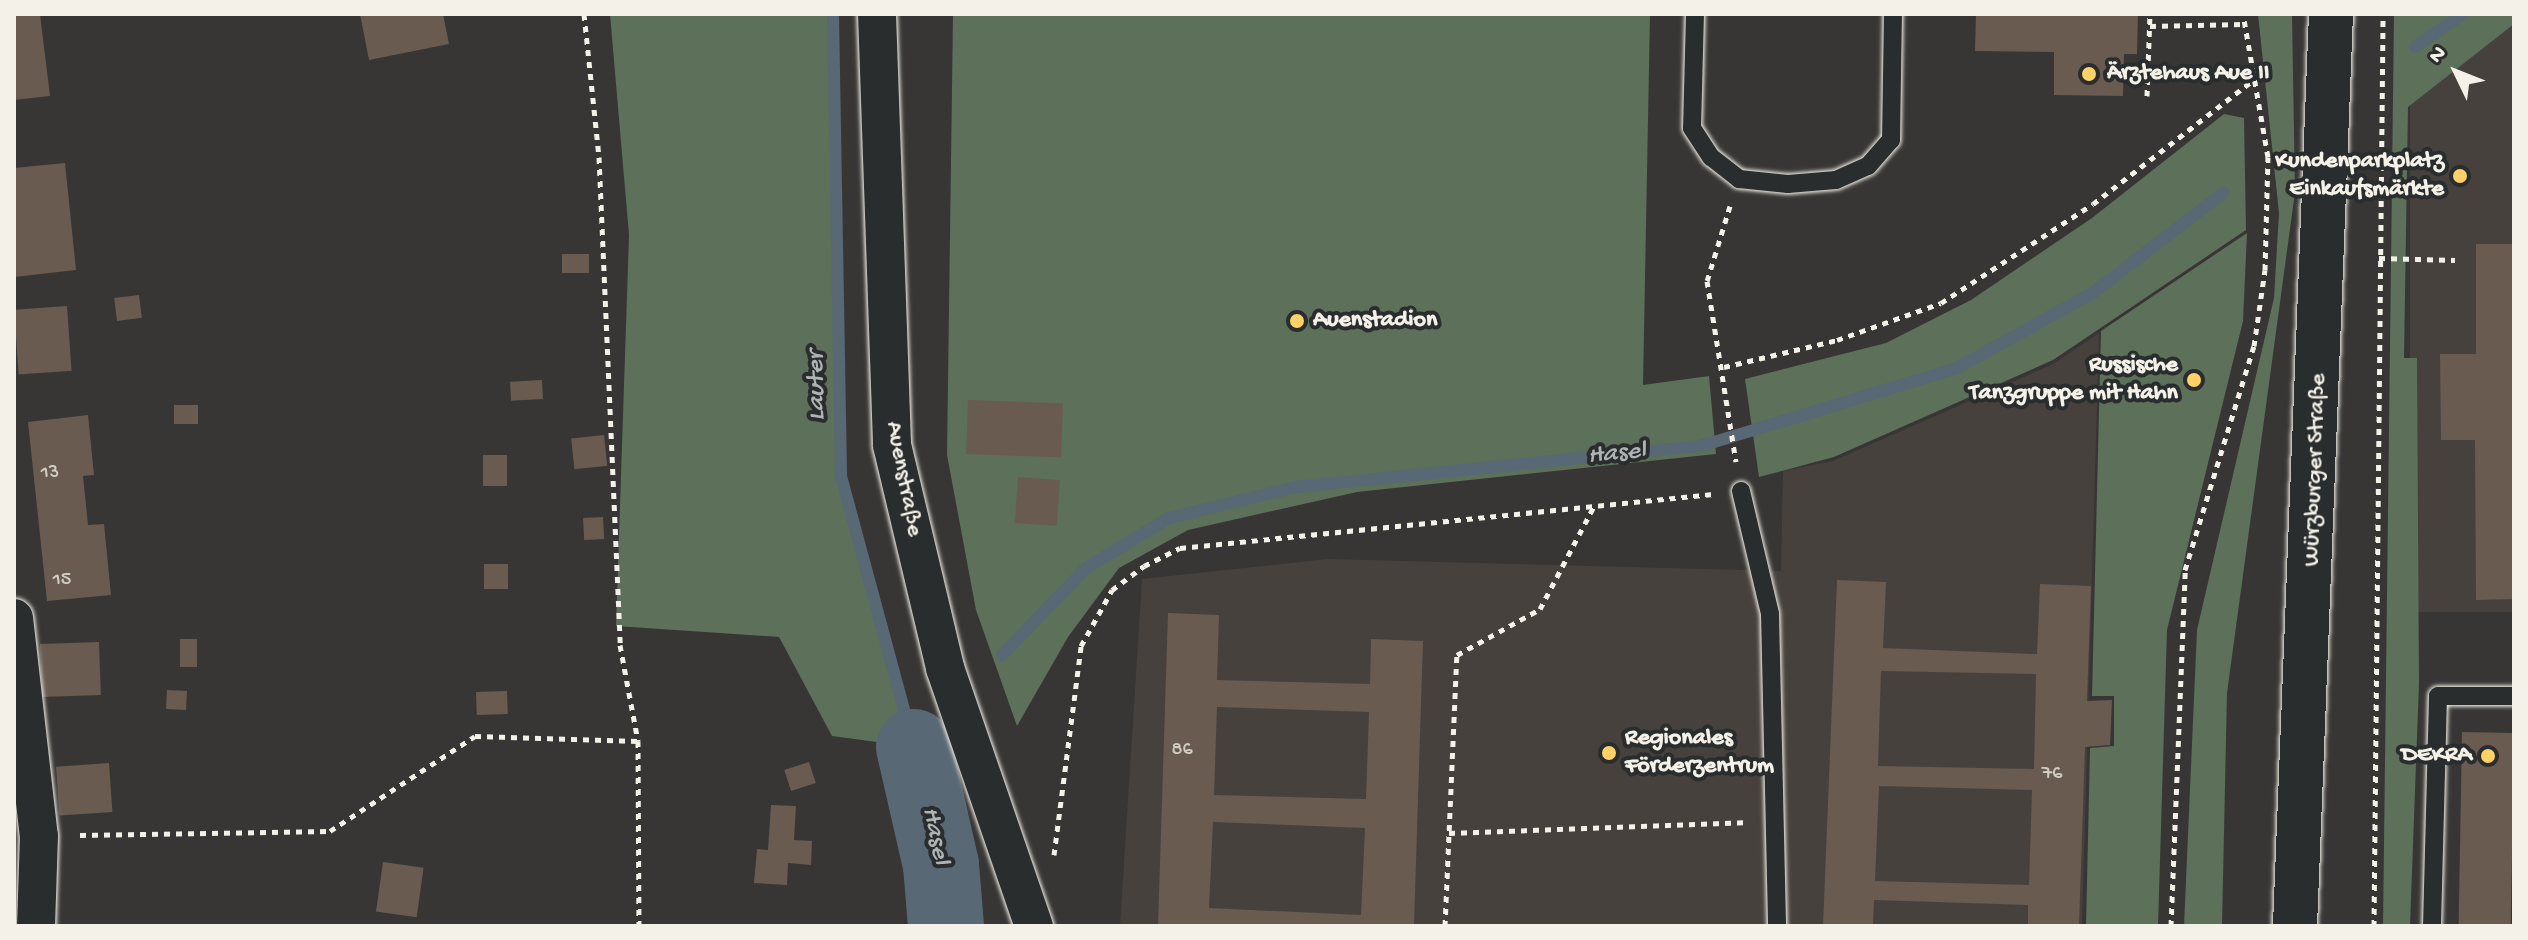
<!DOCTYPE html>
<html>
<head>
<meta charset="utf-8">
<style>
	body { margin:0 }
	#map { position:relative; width:2528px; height:940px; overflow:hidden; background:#373635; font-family:"Gochi Hand",sans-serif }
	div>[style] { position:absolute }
	.built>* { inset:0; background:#46413d; transform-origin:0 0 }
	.green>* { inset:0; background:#5c705a }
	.stream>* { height:12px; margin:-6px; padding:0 6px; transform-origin:6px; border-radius:6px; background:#586874 }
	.river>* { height:76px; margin:-38px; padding:0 38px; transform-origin:38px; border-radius:38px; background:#586874 }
	.building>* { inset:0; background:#695b50; transform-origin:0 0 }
	.path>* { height:5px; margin-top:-2.5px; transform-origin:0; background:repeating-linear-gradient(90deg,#f4f1e8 0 6px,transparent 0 12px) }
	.roads { filter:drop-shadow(0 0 2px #f4f1e8) drop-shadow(0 0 2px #f4f1e8) }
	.lane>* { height:18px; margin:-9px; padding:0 9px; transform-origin:9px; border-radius:9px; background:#2a2d2e }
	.street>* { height:38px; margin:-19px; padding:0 19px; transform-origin:19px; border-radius:19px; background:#2a2d2e }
	.secondary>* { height:44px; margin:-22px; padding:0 22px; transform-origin:22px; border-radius:22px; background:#2a2d2e }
	.dots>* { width:22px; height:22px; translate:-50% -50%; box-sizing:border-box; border:4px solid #2a2d2e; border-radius:50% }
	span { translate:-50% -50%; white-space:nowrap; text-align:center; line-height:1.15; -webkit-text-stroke:8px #2a2d2e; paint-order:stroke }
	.number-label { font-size:20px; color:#d1ccc2 }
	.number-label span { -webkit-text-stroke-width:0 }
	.poi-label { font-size:24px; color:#f4f1e8; font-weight:700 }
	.left { translate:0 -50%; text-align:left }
	.right { translate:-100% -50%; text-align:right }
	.street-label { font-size:24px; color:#f4f1e8 }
	.water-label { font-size:26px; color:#aeb3b4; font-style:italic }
	.frame { position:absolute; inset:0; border:16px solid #f4f1e8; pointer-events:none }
	.north { position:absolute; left:2416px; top:32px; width:80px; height:80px; -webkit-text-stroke:6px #2a2d2e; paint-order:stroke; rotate:313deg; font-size:22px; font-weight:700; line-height:32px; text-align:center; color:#f4f1e8 }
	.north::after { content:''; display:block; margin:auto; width:28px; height:36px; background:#f4f1e8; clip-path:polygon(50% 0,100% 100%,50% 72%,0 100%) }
</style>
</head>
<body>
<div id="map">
	<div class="built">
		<div style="left:2410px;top:14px;width:104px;height:598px"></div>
		<div style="clip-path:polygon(2099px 333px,2082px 926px,1120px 926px,1142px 579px,1328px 559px,1781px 571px,1783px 471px,1833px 461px,2053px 364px)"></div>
	</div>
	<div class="green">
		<div style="clip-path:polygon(610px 14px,833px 14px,841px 476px,914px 747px,832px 736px,779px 637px,616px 626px,629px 235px)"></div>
		<div style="clip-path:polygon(953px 14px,1650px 14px,1643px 385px,1709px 376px,1716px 454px,1357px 492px,1188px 530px,1119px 568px,1068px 637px,1017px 726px,976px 610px,947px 455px)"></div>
		<div style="clip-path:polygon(2258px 14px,2292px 14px,2295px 192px,2227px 693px,2222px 926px,2184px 926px,2197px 630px,2274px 298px,2279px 213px)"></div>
		<div style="clip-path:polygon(2394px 14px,2514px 14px,2514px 24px,2408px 107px,2404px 358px,2417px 358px,2419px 683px,2410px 926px,2383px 926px)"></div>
		<div style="clip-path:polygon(2224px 114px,2244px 118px,2246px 230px,2053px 360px,1834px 457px,1759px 477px,1745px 379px,1886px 343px,1971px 300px,2092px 218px)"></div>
		<div style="clip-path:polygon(2247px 233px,2243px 321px,2167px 630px,2158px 926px,2086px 926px,2090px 748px,2114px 746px,2114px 696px,2092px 696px,2101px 331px)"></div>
	</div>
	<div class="stream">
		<div style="left:833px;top:14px;width:462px;rotate:89deg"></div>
		<div style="left:841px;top:476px;width:281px;rotate:74.9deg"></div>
		<div style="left:2415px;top:47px;width:58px;rotate:-34.5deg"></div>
		<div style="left:1002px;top:655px;width:121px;rotate:-46deg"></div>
		<div style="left:1086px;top:568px;width:97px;rotate:-31.1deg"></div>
		<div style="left:1169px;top:518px;width:131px;rotate:-13.7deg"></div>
		<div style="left:1296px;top:487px;width:407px;rotate:-5.8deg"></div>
		<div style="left:1701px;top:446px;width:268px;rotate:-16.9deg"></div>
		<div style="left:1957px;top:368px;width:157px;rotate:-29deg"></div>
		<div style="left:2094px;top:292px;width:163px;rotate:-37.5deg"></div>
	</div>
	<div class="river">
		<div style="left:914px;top:747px;width:121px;rotate:77.1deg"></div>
		<div style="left:941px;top:865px;width:61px;rotate:85.3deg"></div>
	</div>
	<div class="building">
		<div style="clip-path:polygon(14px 14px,40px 14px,50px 96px,14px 100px)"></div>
		<div style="clip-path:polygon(360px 14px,443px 14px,449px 44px,369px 60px)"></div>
		<div style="clip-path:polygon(1976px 14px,2138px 14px,2137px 54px,2124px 54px,2123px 96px,2054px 95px,2054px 52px,1975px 51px)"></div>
		<div style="clip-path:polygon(65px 163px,76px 270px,14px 277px,14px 168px)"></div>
		<div style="clip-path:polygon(2476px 244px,2514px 244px,2514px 599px,2476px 600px,2475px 440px,2441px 440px,2440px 354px,2476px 354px)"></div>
		<div style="left:562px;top:254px;width:27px;height:19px"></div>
		<div style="left:139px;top:295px;width:23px;height:25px;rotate:83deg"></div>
		<div style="left:67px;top:306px;width:65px;height:53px;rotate:86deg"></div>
		<div style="left:542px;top:380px;width:19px;height:32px;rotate:87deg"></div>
		<div style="left:968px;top:400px;width:95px;height:54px;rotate:2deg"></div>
		<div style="left:198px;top:405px;width:19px;height:24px;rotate:90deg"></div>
		<div style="clip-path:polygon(88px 415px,94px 475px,83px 476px,88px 525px,104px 524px,111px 595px,47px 601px,28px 422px)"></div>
		<div style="left:604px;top:435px;width:31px;height:33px;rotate:84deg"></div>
		<div style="left:483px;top:455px;width:24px;height:31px"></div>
		<div style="left:1018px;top:477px;width:42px;height:46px;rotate:4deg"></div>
		<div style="left:603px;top:517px;width:22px;height:20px;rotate:87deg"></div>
		<div style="left:484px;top:564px;width:24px;height:25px"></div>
		<div style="clip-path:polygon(evenodd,1837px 580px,1886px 582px,1883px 648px,2037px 654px,2040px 584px,2091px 586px,2087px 701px,2112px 700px,2110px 745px,2085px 747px,2079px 926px,2028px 926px,2028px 905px,1874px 900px,1873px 926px,1823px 926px,1837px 580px,1881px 671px,2036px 674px,2034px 769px,1878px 766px,1881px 671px,1837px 580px,1879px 786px,2032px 790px,2029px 885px,1875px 881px,1879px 786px)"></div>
		<div style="clip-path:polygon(evenodd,1168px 613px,1219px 615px,1217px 680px,1370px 684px,1371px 639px,1423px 641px,1414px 926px,1158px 926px,1168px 613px,1217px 707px,1369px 712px,1366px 799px,1214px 795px,1217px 707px,1168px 613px,1213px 822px,1365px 828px,1361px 915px,1209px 908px,1213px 822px)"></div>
		<div style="left:180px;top:639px;width:17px;height:28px"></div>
		<div style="left:99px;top:642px;width:53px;height:59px;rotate:88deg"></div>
		<div style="left:167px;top:690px;width:20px;height:19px;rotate:3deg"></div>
		<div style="left:507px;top:691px;width:23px;height:31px;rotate:88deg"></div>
		<div style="left:2462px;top:732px;width:52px;height:194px;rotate:1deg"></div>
		<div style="left:809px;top:762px;width:22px;height:26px;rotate:72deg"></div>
		<div style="left:109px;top:763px;width:49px;height:53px;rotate:86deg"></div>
		<div style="clip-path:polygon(771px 805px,796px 806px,794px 840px,812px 841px,811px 865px,788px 863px,787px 885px,754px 883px,757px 849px,768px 850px)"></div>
		<div style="left:383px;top:862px;width:41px;height:50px;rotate:8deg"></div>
	</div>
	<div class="path">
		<div style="left:584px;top:14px;width:144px;rotate:84deg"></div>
		<div style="left:599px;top:157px;width:488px;rotate:87.5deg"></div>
		<div style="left:620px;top:645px;width:98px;rotate:79.4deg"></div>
		<div style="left:638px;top:741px;width:185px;rotate:89.7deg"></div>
		<div style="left:2150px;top:26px;width:94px;rotate:-1.2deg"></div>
		<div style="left:2147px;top:96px;width:82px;rotate:-87.9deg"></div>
		<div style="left:1730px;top:206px;width:78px;rotate:107deg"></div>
		<div style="left:1707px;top:281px;width:183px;rotate:80.9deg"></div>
		<div style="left:2379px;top:258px;width:76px;rotate:1.5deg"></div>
		<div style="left:1724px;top:367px;width:116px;rotate:-13.4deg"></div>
		<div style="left:1837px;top:340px;width:110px;rotate:-19.6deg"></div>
		<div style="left:1941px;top:303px;width:181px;rotate:-33.1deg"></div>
		<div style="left:2093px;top:204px;width:201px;rotate:-37.7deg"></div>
		<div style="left:1449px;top:833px;width:295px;rotate:-2.1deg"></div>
		<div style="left:80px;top:835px;width:250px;rotate:-0.9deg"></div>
		<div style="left:330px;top:831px;width:173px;rotate:-33.2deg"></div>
		<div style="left:475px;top:736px;width:163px;rotate:1.8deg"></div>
		<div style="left:1054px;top:855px;width:211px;rotate:-82.6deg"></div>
		<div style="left:1081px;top:646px;width:64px;rotate:-61deg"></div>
		<div style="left:1112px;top:590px;width:40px;rotate:-37deg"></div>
		<div style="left:1144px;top:566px;width:40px;rotate:-26.6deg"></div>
		<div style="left:1180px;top:548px;width:536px;rotate:-5.79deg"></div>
		<div style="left:1445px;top:926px;width:271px;rotate:-87.5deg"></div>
		<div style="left:1457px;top:655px;width:95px;rotate:-29deg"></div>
		<div style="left:1540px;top:609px;width:116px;rotate:-62.3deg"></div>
		<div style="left:2171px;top:926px;width:356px;rotate:-87.7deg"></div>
		<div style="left:2185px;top:570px;width:234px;rotate:-72.9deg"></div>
		<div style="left:2254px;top:346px;width:77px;rotate:-81.8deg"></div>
		<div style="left:2265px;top:270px;width:113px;rotate:-88.5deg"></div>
		<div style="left:2268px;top:157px;width:145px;rotate:-99.9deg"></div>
		<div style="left:2374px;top:926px;width:912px;rotate:-89.43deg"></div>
	</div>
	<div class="roads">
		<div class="lane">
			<div style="left:1695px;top:14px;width:114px;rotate:91.5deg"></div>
			<div style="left:1692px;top:128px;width:35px;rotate:57deg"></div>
			<div style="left:1711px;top:157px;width:36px;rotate:38deg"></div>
			<div style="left:1739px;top:179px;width:49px;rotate:5.8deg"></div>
			<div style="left:1788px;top:184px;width:48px;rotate:-4.8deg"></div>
			<div style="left:1836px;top:180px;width:35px;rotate:-24deg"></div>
			<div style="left:1868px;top:166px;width:35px;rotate:-49deg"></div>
			<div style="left:1891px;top:140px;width:126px;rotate:-89.1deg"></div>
			<div style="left:1741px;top:491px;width:126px;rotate:76.7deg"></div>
			<div style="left:1770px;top:614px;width:312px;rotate:88.7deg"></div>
			<div style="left:2432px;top:926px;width:230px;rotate:-88.5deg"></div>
			<div style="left:2438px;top:696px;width:76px"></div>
		</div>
		<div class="street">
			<div style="left:877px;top:14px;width:431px;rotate:88deg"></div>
			<div style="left:892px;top:445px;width:229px;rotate:76.6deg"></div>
			<div style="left:945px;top:668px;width:273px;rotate:71deg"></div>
			<div style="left:14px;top:618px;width:219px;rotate:83.5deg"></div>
			<div style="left:39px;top:836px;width:90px;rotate:91.9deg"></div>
		</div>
		<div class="secondary">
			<div style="left:2295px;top:926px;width:913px;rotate:-87.74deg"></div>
		</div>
	</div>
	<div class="dots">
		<div style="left:2089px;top:74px;background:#ffd166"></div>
		<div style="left:2460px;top:176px;background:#ffd166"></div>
		<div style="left:1297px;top:321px;background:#ffd166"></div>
		<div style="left:2194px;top:380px;background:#ffd166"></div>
		<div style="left:1609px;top:753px;background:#ffd166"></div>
		<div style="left:2488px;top:756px;background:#ffd166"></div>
	</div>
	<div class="number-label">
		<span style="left:50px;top:473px">13</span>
		<span style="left:62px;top:580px">15</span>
		<span style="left:1182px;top:750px">86</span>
		<span style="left:2052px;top:774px">76</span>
	</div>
	<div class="poi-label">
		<span class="left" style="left:2107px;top:74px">Ärztehaus Aue II</span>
		<span class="right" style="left:2444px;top:176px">Kundenparkplatz<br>Einkaufsmärkte</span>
		<span class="left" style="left:1313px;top:321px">Auenstadion</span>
		<span class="right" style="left:2178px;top:380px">Russische<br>Tanzgruppe mit Hahn</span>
		<span class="left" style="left:1625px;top:753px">Regionales<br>Förderzentrum</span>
		<span class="right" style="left:2472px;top:756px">DEKRA</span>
	</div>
	<div class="street-label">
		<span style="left:2316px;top:470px;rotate:-88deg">Würzburger Straße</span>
		<span style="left:903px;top:479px;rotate:79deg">Auenstraße</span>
	</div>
	<div class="water-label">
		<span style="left:818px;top:386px;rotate:-91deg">Lauter</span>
		<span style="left:1617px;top:455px;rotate:-6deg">Hasel</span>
		<span style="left:934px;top:836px;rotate:78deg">Hasel</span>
	</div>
	<div class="frame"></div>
	<div class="north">N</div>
</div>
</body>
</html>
